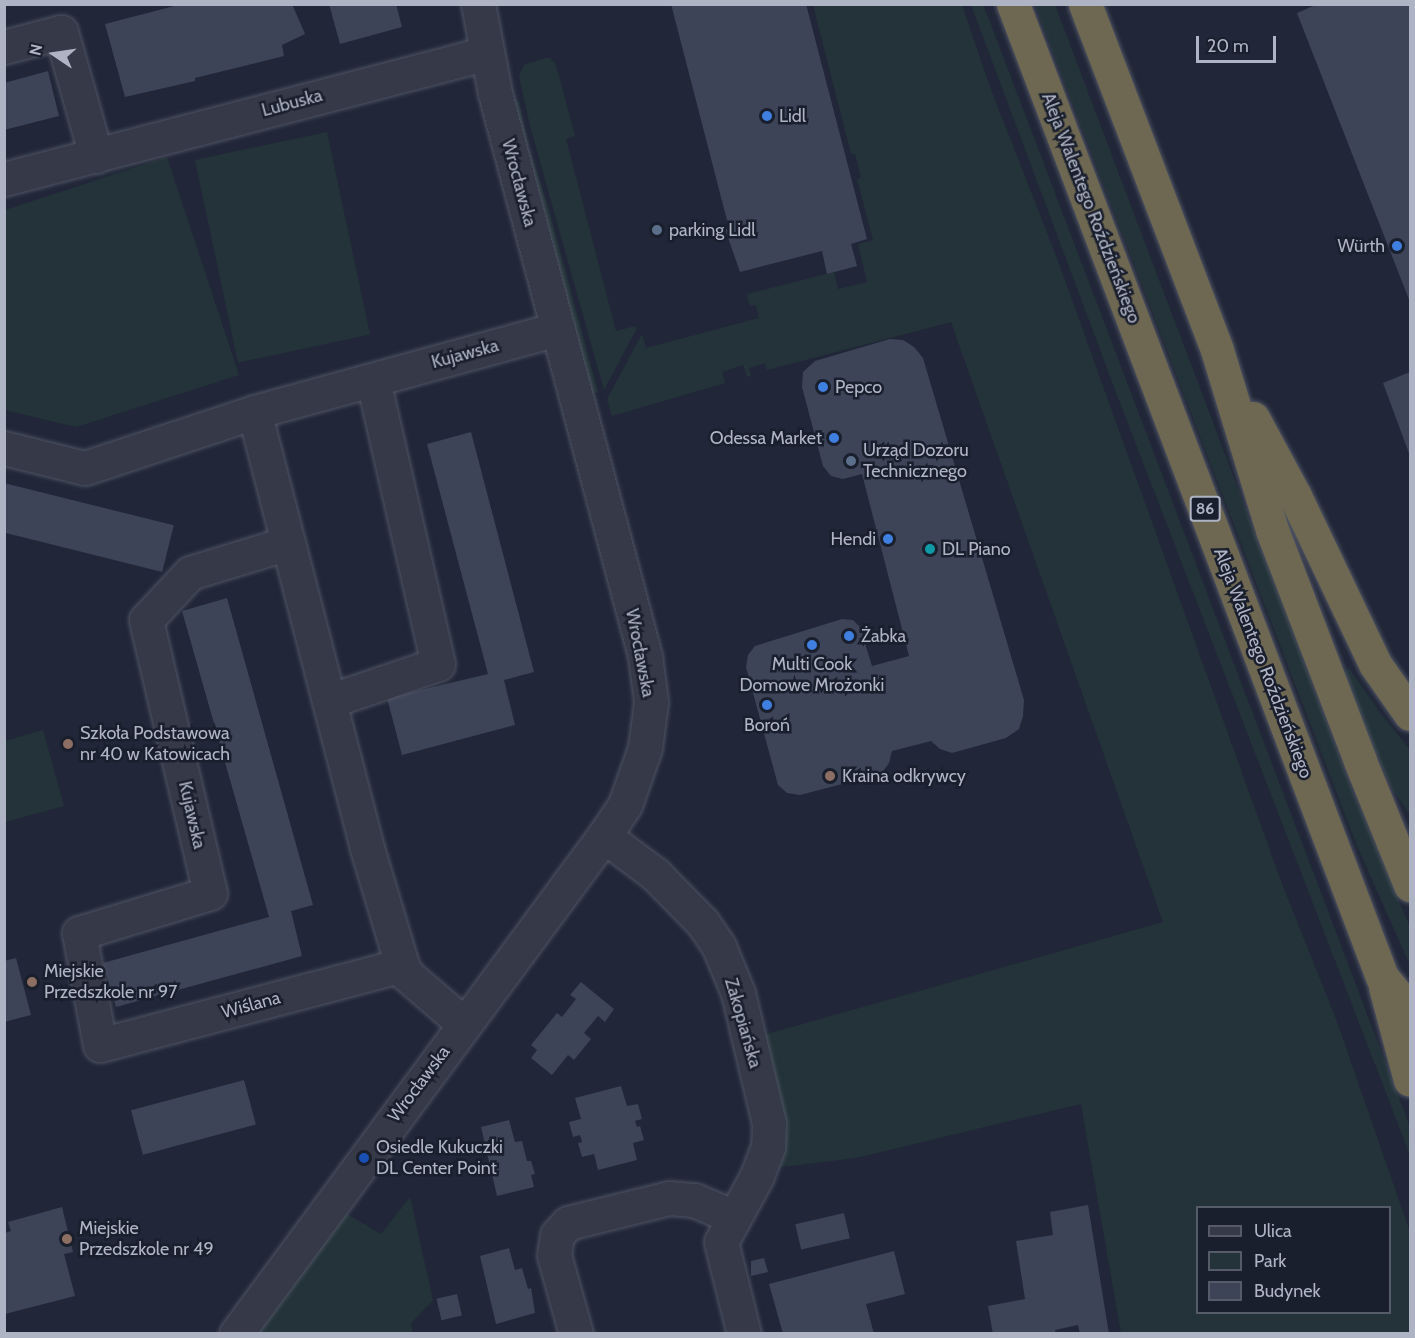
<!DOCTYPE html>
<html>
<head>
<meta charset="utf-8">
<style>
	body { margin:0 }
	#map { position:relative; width:1415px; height:1338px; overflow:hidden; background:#212738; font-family:Cabin,sans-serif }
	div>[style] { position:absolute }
	.green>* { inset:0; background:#233339; transform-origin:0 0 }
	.building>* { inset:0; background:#3d4458; transform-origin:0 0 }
	.roads { filter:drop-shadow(0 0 2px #4f5463) drop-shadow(0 0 2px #4f5463) }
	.minor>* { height:33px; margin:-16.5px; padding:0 16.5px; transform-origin:16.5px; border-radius:16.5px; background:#353948 }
	.highway>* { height:33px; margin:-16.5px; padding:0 16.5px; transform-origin:16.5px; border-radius:16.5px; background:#6e6852 }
	.dots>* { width:16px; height:16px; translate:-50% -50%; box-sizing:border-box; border:3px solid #1a1f2d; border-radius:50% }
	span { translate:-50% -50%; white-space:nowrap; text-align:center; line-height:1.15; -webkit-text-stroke:5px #1a1f2d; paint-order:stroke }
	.shield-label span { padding:2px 4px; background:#1a1f2d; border:2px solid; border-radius:4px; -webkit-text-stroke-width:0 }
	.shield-label { font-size:16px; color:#afb4c5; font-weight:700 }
	.street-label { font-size:18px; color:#afb4c5 }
	.poi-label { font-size:18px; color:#afb4c5 }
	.left { translate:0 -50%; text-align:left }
	.right { translate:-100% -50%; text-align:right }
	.frame { position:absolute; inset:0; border:6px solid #afb4c5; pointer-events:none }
	.legend { position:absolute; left:1196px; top:1206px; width:195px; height:108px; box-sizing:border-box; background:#1a1f2d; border:2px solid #565b6a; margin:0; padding:8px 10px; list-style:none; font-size:18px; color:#afb4c5 }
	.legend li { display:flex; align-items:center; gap:12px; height:30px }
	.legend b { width:30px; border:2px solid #565b6a }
	.north { position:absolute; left:24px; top:24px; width:60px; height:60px; -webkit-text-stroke:4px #1a1f2d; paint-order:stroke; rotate:283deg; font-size:16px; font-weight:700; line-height:24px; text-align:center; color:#afb4c5 }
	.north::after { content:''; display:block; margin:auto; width:21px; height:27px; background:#afb4c5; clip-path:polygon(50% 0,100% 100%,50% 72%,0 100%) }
	.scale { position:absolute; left:1196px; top:36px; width:80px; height:27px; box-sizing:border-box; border:3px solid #afb4c5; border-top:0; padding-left:8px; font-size:18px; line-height:21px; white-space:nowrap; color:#afb4c5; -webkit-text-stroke:4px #1a1f2d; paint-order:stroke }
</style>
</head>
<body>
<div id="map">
	<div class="green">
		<div style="clip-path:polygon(evenodd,813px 5px,962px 5px,990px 87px,1058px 261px,1282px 884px,1336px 1019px,1410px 1232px,1410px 1333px,1121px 1333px,1081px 1104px,856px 1158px,781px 1167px,788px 1126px,757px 1037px,1163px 922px,951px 322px,767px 370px,765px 363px,749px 368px,751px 376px,747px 377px,743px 365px,722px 372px,725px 383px,612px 416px,607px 399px,642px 334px,646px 348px,759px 318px,756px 305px,750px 306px,747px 294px,834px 272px,838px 289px,867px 282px,858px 244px,873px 240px,857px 179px,861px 178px,855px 154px,851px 154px,813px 5px,1198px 1208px,1390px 1208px,1390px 1312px,1198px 1312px,1198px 1208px)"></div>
		<div style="clip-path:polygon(971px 5px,983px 5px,990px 22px,1410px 1127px,1410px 1155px,1117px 395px)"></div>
		<div style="clip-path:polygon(1035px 5px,1055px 5px,1354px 795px,1410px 927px,1410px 965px,1357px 846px)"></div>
		<div style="clip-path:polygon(546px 58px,550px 58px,556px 65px,575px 136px,566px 139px,616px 331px,635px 326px,636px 330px,604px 390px,530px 126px,519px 76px,524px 65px)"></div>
		<div style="clip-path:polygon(512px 98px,519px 102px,528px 145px,549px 210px,598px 392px,590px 394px)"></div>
		<div style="left:327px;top:132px;width:207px;height:135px;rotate:78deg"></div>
		<div style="clip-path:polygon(167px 157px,239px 375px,76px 427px,5px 410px,5px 210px)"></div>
		<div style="clip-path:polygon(1349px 668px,1379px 711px,1410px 750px,1410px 815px,1391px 787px,1380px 764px,1344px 673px)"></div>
		<div style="clip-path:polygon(43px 730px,64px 806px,5px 822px,5px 741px)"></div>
		<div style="clip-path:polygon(410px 1197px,433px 1300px,411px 1323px,413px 1333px,255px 1334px,342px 1211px,381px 1234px)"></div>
	</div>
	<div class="building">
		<div style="clip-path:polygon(182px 4px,292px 4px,305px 34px,282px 45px,284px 56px,195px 78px,195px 81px,125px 97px,105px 24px)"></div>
		<div style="clip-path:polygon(329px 4px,396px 4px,402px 27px,340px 44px)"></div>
		<div style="clip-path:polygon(671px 4px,806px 4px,867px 239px,851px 244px,857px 266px,827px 274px,822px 251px,740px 272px,725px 229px,729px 228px)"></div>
		<div style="clip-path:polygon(1318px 4px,1410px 4px,1410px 302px,1297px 13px)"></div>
		<div style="clip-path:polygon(48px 71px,59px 116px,4px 130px,4px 83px)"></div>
		<div style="clip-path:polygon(890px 339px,903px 340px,914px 347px,923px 358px,1024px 700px,1023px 716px,1019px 729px,1006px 738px,952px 753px,940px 749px,931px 741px,892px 751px,889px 763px,881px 774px,800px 795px,787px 793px,778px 785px,746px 667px,748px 655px,755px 646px,842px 619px,853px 620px,860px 627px,872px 666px,909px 656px,862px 474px,843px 479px,831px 476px,823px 466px,802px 387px,803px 372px,815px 361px)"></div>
		<div style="clip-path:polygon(1410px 372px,1410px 456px,1383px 383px)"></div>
		<div style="clip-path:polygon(471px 432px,534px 672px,504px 680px,515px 725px,402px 755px,387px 698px,488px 674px,427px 444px)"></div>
		<div style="left:4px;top:483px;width:175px;height:48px;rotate:14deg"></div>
		<div style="clip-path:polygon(227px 598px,313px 905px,291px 911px,302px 956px,116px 1007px,103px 963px,269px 917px,182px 611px)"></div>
		<div style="clip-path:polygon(16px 958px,31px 1015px,4px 1022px,4px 961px)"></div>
		<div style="clip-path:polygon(581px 982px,614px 1009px,605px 1022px,598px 1016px,584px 1033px,591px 1039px,574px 1060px,568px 1055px,552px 1075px,531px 1058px,537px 1050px,531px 1045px,557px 1013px,562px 1017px,576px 999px,570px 995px)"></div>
		<div style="left:244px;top:1080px;width:46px;height:117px;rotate:75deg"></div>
		<div style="clip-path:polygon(621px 1086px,627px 1106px,638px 1104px,642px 1119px,635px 1121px,637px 1127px,640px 1126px,644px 1140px,633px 1143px,637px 1160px,598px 1170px,594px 1154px,582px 1157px,578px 1143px,582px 1142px,580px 1135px,573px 1137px,569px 1122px,581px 1119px,575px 1098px)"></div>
		<div style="clip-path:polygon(509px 1120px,515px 1142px,522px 1141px,527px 1161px,531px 1161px,535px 1174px,531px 1175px,534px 1187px,497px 1196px,481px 1127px)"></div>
		<div style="clip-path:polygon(1088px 1205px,1109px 1334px,1080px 1334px,1078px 1325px,1055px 1330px,1056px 1334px,993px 1334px,988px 1306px,1025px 1299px,1016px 1241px,1053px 1235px,1050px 1212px)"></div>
		<div style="clip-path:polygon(62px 1207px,73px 1252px,64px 1254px,75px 1296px,5px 1314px,5px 1233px,11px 1231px,8px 1222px)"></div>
		<div style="left:844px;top:1213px;width:26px;height:50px;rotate:77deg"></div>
		<div style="clip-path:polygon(509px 1248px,515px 1270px,522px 1268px,528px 1289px,531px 1288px,535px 1313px,496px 1324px,480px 1256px)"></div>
		<div style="clip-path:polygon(894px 1251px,905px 1294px,866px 1304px,874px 1334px,783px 1334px,769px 1284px)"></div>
		<div style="clip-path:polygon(764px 1258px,768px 1272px,751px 1276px,751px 1261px)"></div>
		<div style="left:457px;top:1294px;width:22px;height:21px;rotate:77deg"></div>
	</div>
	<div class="roads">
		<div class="minor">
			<div style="left:4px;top:47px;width:59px;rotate:-14.7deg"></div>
			<div style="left:61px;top:32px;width:129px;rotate:74.2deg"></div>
			<div style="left:4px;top:179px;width:483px;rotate:-14.6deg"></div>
			<div style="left:471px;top:57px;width:17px;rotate:-24deg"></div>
			<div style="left:4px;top:448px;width:83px;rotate:13.9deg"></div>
			<div style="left:85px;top:468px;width:178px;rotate:-18.3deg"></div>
			<div style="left:288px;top:543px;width:102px;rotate:163deg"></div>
			<div style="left:190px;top:573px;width:64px;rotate:133.1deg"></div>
			<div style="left:146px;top:620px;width:280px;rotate:76.8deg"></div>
			<div style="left:210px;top:893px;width:137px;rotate:163deg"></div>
			<div style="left:79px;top:933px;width:114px;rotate:79.4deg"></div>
			<div style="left:100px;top:1045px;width:312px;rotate:-14.8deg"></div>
			<div style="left:329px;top:701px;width:115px;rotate:-18.7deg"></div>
			<div style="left:438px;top:664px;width:291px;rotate:-102.9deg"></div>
			<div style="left:604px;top:836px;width:64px;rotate:36.7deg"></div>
			<div style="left:655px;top:874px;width:69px;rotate:45.6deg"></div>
			<div style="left:703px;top:923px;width:29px;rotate:56deg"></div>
			<div style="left:719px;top:947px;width:50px;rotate:67.6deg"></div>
			<div style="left:738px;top:993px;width:134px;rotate:76.6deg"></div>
			<div style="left:769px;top:1123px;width:24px;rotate:92deg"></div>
			<div style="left:768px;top:1147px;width:31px;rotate:111deg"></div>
			<div style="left:757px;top:1176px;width:75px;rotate:118.6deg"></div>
			<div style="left:721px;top:1242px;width:95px;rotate:76deg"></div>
			<div style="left:464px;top:1024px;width:75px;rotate:-139.3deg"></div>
			<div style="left:407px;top:975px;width:11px;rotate:-117deg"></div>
			<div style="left:402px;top:965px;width:122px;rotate:-106.7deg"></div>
			<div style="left:367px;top:848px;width:450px;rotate:-104.5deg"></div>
			<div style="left:254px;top:412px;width:315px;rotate:-15.3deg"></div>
			<div style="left:236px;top:1334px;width:619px;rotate:-53.54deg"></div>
			<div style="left:604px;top:836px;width:37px;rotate:-56deg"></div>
			<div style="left:625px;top:805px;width:60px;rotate:-70.7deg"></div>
			<div style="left:645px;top:748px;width:46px;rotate:-82.6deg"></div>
			<div style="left:651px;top:702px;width:46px;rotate:-97.4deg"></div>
			<div style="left:645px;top:656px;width:583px;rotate:-104.92deg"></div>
			<div style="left:495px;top:93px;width:91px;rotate:-100.8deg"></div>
			<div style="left:576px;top:1334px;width:82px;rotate:-105.6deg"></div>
			<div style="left:554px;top:1255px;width:20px;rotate:-81deg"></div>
			<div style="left:557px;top:1235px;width:16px;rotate:-47deg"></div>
			<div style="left:568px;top:1223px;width:104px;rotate:-13.9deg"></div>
			<div style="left:669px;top:1198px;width:25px;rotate:5deg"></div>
			<div style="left:694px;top:1200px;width:43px;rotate:23deg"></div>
		</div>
		<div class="highway">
			<div style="left:1013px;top:4px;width:1041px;rotate:69.23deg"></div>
			<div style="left:1382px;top:977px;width:44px;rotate:50.5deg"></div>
			<div style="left:1085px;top:4px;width:370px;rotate:69.1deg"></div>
			<div style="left:1217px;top:350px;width:188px;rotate:73deg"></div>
			<div style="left:1272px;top:530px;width:247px;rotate:69.1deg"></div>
			<div style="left:1360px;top:761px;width:134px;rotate:68deg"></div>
			<div style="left:1253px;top:418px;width:89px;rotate:61.7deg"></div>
			<div style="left:1295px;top:496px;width:186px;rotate:64.5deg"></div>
			<div style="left:1375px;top:664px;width:61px;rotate:55deg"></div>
			<div style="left:1385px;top:987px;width:96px;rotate:75deg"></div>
		</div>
	</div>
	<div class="dots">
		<div style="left:767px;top:116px;background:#3f7fe0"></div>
		<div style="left:657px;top:230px;background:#5c6f8a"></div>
		<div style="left:1397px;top:246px;background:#3f7fe0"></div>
		<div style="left:823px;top:387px;background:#3f7fe0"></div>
		<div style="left:834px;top:438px;background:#3f7fe0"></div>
		<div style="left:851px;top:461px;background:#5c6f8a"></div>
		<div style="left:888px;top:539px;background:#3f7fe0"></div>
		<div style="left:930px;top:549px;background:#0f9aa8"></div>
		<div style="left:849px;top:636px;background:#3f7fe0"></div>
		<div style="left:812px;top:645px;background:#3f7fe0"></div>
		<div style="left:767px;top:705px;background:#3f7fe0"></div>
		<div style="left:68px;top:744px;background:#8d6e63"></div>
		<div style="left:830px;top:776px;background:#8d6e63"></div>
		<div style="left:32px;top:982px;background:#8d6e63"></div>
		<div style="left:364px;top:1158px;background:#1a4fb4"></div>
		<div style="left:67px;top:1239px;background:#8d6e63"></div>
	</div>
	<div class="shield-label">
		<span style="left:1205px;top:509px">86</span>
	</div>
	<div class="street-label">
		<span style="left:292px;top:103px;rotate:-15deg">Lubuska</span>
		<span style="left:519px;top:183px;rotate:75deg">Wrocławska</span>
		<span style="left:1091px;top:208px;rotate:69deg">Aleja Walentego Roździeńskiego</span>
		<span style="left:465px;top:354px;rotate:-15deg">Kujawska</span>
		<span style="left:640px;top:653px;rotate:79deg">Wrocławska</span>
		<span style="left:1263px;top:663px;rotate:69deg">Aleja Walentego Roździeńskiego</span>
		<span style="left:192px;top:815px;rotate:77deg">Kujawska</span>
		<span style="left:251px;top:1005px;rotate:-15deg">Wiślana</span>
		<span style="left:743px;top:1023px;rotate:74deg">Zakopiańska</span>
		<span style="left:419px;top:1084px;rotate:-53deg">Wrocławska</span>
	</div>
	<div class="poi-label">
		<span class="left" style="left:779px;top:116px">Lidl</span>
		<span class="left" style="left:669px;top:230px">parking Lidl</span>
		<span class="right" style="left:1385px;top:246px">Würth</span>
		<span class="left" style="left:835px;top:387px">Pepco</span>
		<span class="right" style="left:822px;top:438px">Odessa Market</span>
		<span class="left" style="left:863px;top:461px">Urząd Dozoru<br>Technicznego</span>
		<span class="right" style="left:876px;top:539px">Hendi</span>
		<span class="left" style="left:942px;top:549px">DL Piano</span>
		<span class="left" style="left:861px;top:636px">Żabka</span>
		<span style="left:812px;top:675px">Multi Cook<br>Domowe Mrożonki</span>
		<span style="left:767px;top:725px">Boroń</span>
		<span class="left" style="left:80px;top:744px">Szkoła Podstawowa<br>nr 40 w Katowicach</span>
		<span class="left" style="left:842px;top:776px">Kraina odkrywcy</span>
		<span class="left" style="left:44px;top:982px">Miejskie<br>Przedszkole nr 97</span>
		<span class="left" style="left:376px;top:1158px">Osiedle Kukuczki<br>DL Center Point</span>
		<span class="left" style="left:79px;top:1239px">Miejskie<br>Przedszkole nr 49</span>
	</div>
	<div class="frame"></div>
	<ul class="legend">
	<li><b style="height:8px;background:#353948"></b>Ulica</li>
	<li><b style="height:16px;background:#233339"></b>Park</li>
	<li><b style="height:16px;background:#3d4458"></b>Budynek</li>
	</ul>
	<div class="north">N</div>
	<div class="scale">20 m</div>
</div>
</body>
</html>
